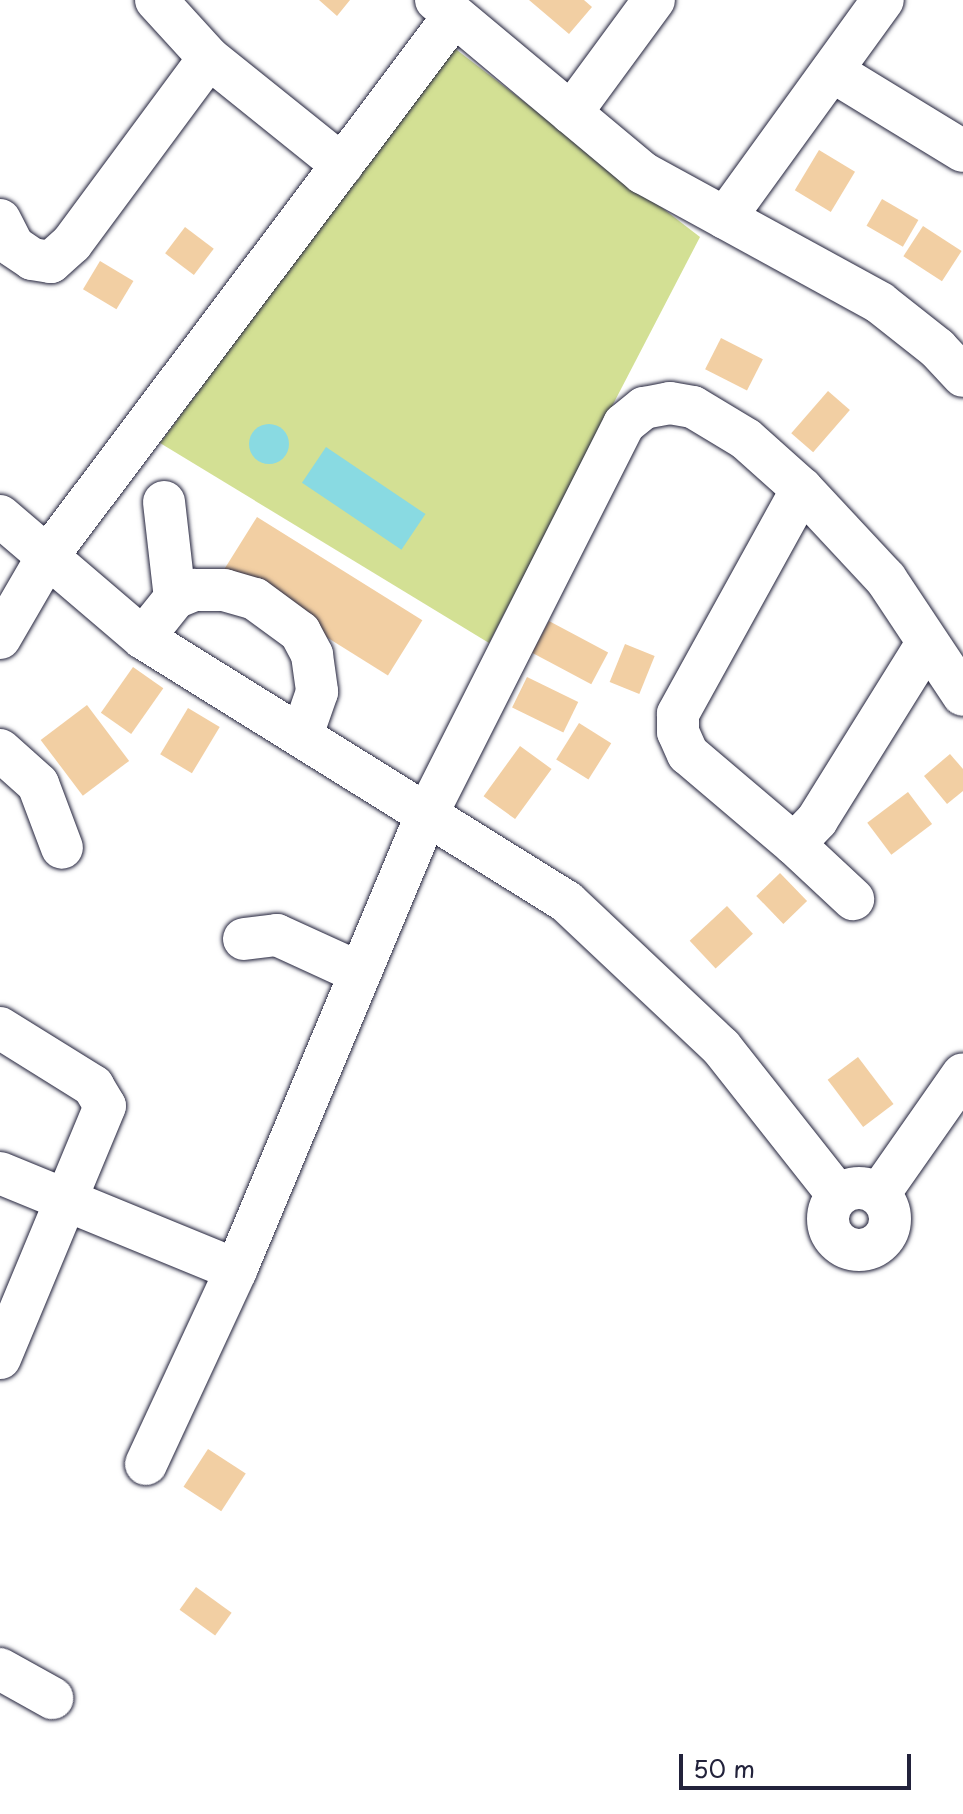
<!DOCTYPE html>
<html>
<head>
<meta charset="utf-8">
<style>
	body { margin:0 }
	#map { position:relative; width:963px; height:1814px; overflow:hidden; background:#fff; font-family:"Playpen Sans",sans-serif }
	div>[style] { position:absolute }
	.green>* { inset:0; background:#d3e094 }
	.water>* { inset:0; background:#89dae2; transform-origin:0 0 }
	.round { border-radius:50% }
	.building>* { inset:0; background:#f2cfa3; transform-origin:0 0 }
	.roads { filter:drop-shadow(0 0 2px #22223b) drop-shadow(0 0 2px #22223b) }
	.minor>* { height:42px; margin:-21px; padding:0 21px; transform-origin:21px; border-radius:21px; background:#fff }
	.minor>.ring { margin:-21px; padding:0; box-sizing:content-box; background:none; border:42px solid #fff; border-radius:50% }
	span { translate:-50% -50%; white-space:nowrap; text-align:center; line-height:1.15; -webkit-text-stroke:6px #fff; paint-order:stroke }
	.scale { position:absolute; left:679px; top:1754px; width:232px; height:36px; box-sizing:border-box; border:4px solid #22223b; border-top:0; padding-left:10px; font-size:24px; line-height:28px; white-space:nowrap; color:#22223b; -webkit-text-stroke:6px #fff; paint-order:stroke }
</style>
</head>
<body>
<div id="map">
	<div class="green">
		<div style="clip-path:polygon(453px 47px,700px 237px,489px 643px,160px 443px)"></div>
	</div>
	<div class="water">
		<div class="round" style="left:249px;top:424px;width:40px;height:40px"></div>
		<div style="left:326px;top:447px;width:120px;height:43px;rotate:34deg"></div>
	</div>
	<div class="building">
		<div style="clip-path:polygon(319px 0,350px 0,337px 16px)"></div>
		<div style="clip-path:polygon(529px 0,584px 0,592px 7px,569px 34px)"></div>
		<div style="left:819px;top:150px;width:42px;height:47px;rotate:31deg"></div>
		<div style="left:882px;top:199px;width:42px;height:31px;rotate:30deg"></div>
		<div style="left:923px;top:226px;width:46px;height:36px;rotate:33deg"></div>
		<div style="left:185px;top:227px;width:36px;height:33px;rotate:37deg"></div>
		<div style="left:100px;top:261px;width:39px;height:33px;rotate:31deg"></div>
		<div style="left:721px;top:338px;width:47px;height:35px;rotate:27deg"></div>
		<div style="left:828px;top:391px;width:29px;height:56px;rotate:41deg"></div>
		<div style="left:257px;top:517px;width:195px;height:65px;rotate:32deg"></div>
		<div style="left:549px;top:621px;width:67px;height:36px;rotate:28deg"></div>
		<div style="left:625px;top:644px;width:32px;height:41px;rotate:22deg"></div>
		<div style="left:133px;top:667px;width:37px;height:56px;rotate:35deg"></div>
		<div style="left:527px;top:677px;width:57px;height:34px;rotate:26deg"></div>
		<div style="left:87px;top:705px;width:70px;height:58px;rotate:53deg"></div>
		<div style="left:188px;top:708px;width:37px;height:54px;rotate:31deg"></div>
		<div style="left:579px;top:723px;width:38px;height:43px;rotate:32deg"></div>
		<div style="left:520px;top:746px;width:39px;height:62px;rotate:36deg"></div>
		<div style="clip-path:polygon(950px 754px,963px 769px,963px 791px,947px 804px,924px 776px)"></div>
		<div style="left:908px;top:792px;width:40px;height:51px;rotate:53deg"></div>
		<div style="left:780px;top:873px;width:39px;height:33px;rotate:46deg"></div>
		<div style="left:727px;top:906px;width:38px;height:51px;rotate:47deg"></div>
		<div style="left:858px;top:1057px;width:59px;height:38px;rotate:53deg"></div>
		<div style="left:208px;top:1449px;width:45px;height:45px;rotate:33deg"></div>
		<div style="left:196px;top:1587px;width:44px;height:28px;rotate:36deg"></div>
	</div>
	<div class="roads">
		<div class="minor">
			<div style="left:156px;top:0;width:79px;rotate:47.6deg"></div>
			<div style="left:209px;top:58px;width:171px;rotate:38.8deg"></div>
			<div style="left:436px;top:0;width:270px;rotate:39.9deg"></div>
			<div style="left:643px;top:173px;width:270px;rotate:28.7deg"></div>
			<div style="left:880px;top:303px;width:73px;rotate:38.3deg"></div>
			<div style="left:937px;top:348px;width:38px;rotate:47deg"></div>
			<div style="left:832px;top:71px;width:153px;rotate:31.4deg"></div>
			<div style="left:571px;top:113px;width:140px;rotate:-53.7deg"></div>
			<div style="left:725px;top:218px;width:269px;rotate:-54.1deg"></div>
			<div style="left:0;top:220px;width:29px;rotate:63deg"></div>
			<div style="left:13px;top:246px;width:23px;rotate:34deg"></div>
			<div style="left:32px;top:259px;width:19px;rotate:9deg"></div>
			<div style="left:51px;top:262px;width:28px;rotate:-42deg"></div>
			<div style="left:72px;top:243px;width:230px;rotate:-53.5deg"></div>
			<div style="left:802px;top:489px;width:257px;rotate:118.9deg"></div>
			<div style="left:678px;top:714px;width:18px;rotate:90deg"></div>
			<div style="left:678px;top:732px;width:24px;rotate:66deg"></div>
			<div style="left:688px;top:754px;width:139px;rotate:40.3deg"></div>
			<div style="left:794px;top:844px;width:33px;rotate:-46deg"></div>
			<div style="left:817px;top:820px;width:206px;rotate:-58.1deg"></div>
			<div style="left:164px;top:502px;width:97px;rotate:83.5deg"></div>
			<div style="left:0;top:516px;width:188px;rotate:40.5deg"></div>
			<div style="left:143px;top:638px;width:499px;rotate:31.9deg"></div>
			<div style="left:567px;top:902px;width:212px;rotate:43.3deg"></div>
			<div style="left:721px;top:1047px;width:187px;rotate:51.7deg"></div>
			<div style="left:0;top:638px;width:94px;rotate:-59.9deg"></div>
			<div style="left:47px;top:557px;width:677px;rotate:-53.05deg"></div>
			<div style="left:143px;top:638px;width:51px;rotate:-51.3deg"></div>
			<div style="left:175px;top:598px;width:21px;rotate:-23deg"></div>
			<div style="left:194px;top:590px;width:30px"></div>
			<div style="left:224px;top:590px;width:32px;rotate:16deg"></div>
			<div style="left:255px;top:599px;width:56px;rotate:36.3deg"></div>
			<div style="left:300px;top:632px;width:26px;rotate:62deg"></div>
			<div style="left:312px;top:655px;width:37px;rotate:82deg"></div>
			<div style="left:317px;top:692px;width:46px;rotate:109.2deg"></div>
			<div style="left:0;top:750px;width:51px;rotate:41.8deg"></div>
			<div style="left:38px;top:784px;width:68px;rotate:69.4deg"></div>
			<div style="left:794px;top:844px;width:81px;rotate:43deg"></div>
			<div style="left:244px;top:939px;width:33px;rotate:-7deg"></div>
			<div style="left:277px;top:935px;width:91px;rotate:24.6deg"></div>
			<div style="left:0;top:1028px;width:110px;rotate:31.9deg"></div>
			<div style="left:93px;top:1086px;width:23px;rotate:59deg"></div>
			<div style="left:105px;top:1106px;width:273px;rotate:112.6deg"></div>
			<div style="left:0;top:1173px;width:255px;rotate:22.3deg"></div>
			<div style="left:236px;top:1270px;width:494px;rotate:-67.3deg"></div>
			<div style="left:427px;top:814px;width:437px;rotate:-63.2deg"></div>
			<div style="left:624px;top:424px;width:26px;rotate:-39deg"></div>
			<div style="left:644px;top:408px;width:26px;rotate:-11deg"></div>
			<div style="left:670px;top:403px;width:23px;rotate:10deg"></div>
			<div style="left:693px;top:407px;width:62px;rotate:31.1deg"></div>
			<div style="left:746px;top:439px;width:75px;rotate:41.8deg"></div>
			<div style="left:802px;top:489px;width:123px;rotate:47deg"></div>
			<div style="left:886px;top:579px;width:139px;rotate:56.4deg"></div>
			<div class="ring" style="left:828px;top:1188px;width:20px;height:20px"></div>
			<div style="left:879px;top:1194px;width:146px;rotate:-55deg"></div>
			<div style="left:146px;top:1464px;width:214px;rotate:-65.1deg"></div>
			<div style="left:0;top:1669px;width:60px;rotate:29.1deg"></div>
		</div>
	</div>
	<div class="scale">50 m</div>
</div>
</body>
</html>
